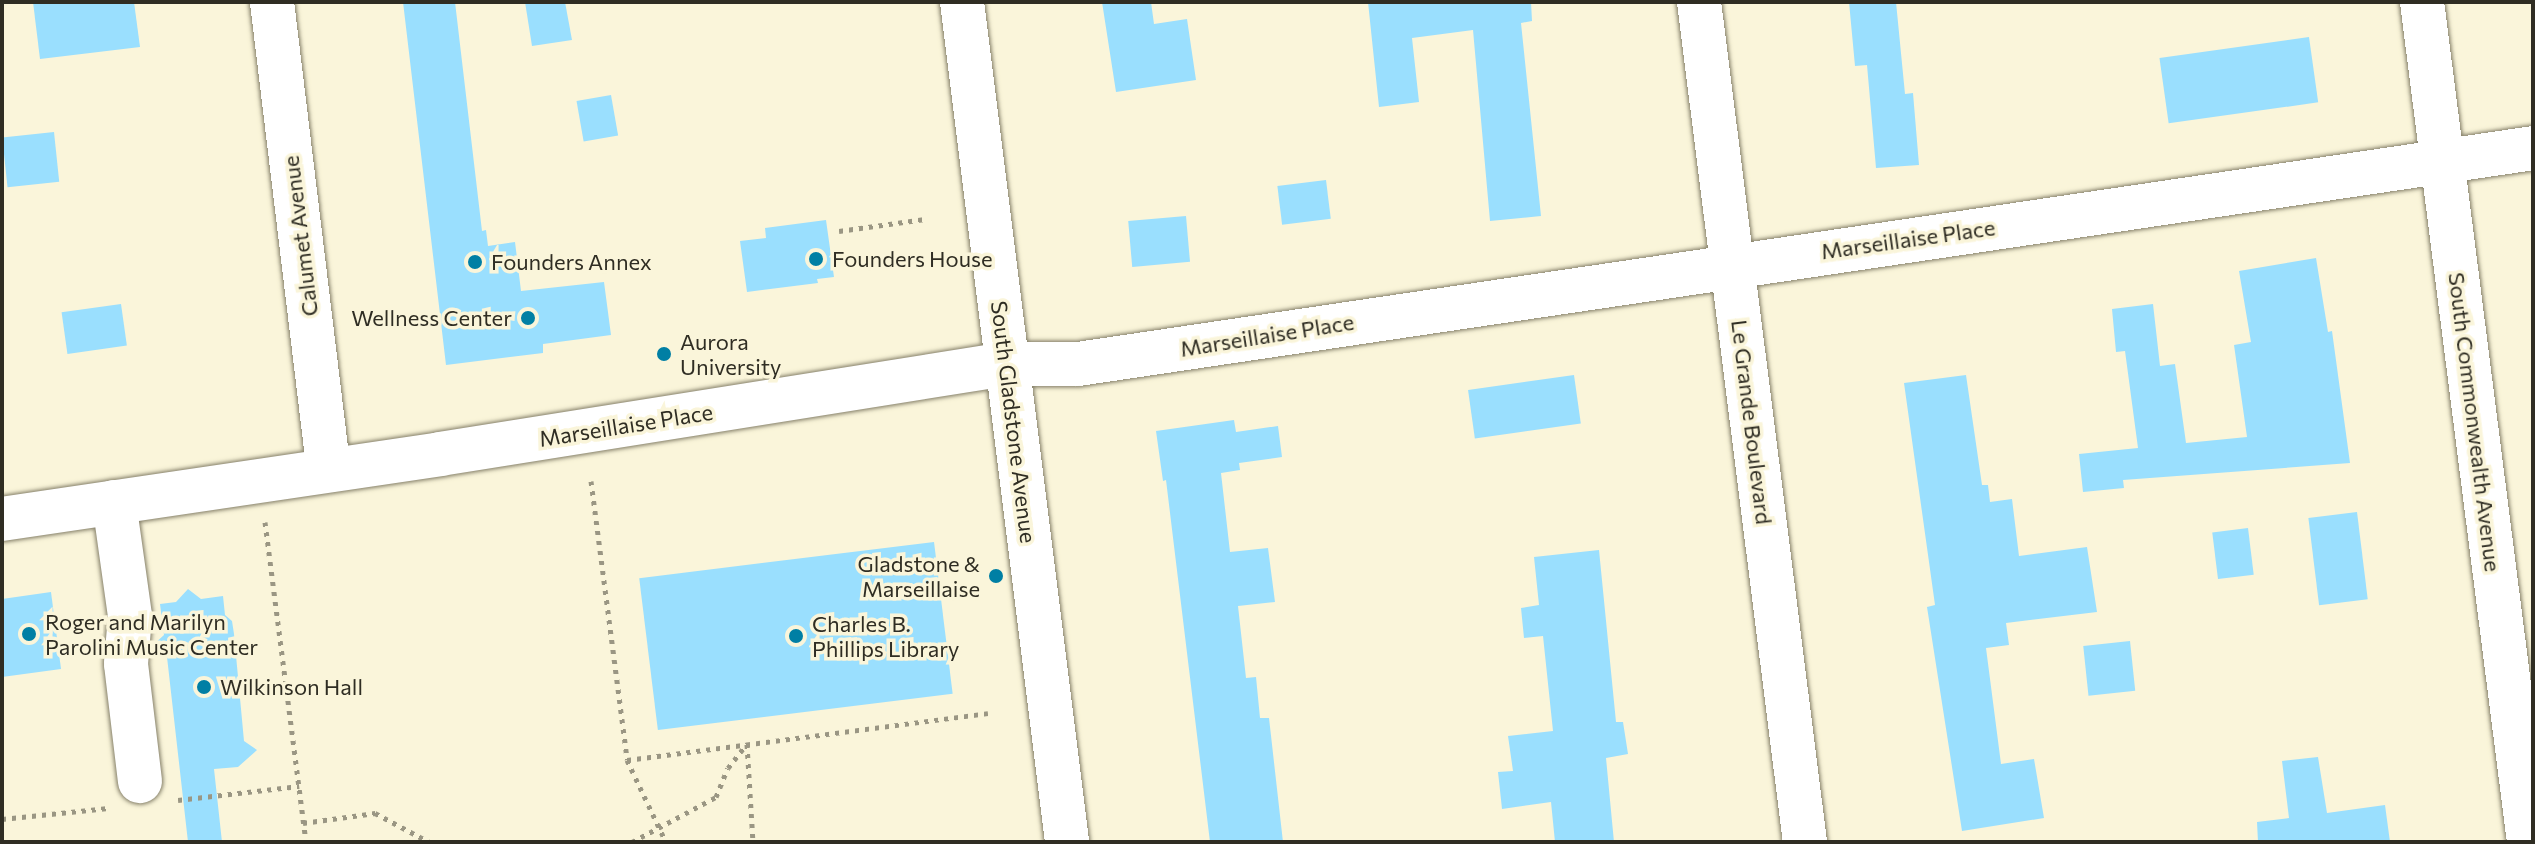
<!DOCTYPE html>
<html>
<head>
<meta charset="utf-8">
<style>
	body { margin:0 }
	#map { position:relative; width:2535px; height:844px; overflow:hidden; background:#faf5da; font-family:Commissioner,sans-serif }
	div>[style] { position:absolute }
	.building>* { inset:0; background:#9adffe; transform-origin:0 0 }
	.path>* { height:5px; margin-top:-2.5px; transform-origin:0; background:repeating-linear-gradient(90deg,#9a9683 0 4px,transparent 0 10px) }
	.roads { filter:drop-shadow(0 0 2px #86816a) drop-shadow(0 0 2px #86816a) }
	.minor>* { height:44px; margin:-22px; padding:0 22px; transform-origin:22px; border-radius:22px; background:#fff }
	.dots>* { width:22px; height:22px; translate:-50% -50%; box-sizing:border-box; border:4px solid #faf5da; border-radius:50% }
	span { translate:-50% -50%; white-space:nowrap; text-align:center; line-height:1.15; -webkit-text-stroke:7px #faf5da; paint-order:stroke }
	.street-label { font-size:22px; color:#2f2d23 }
	.poi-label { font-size:22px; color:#2f2d23 }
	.left { translate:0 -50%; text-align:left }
	.right { translate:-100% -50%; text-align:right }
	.frame { position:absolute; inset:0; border:4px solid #2f2d23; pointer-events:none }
</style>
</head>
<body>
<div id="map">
	<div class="building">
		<div style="clip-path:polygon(33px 2px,134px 2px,140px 47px,40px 59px)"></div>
		<div style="clip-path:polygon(403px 2px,455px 2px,482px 231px,486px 230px,488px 246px,515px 242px,521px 291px,604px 282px,611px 335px,543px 344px,543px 353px,446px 365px)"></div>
		<div style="clip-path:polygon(525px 2px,565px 2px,572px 40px,532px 46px)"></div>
		<div style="clip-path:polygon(1102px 2px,1151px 2px,1154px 24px,1187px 19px,1196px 80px,1116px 92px)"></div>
		<div style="clip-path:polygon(1368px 2px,1531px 2px,1532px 21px,1521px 23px,1541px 216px,1490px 221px,1473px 30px,1412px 38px,1419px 102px,1379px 107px)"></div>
		<div style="clip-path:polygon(1849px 2px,1896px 2px,1905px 94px,1913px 93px,1919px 165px,1876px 168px,1867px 65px,1855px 66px)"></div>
		<div style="left:2309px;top:37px;width:66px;height:151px;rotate:82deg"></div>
		<div style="left:611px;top:95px;width:41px;height:35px;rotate:80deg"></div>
		<div style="left:54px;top:132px;width:50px;height:52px;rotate:84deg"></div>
		<div style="left:1326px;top:180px;width:39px;height:49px;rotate:83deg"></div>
		<div style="left:1186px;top:216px;width:46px;height:58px;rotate:85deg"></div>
		<div style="clip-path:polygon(826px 220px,834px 277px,817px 279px,818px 283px,747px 292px,740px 241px,766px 238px,765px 228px)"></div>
		<div style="clip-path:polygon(2316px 258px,2328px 332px,2332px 331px,2350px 463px,2123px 480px,2124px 488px,2083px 492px,2079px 454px,2138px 448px,2125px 351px,2116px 352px,2112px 309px,2153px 304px,2160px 366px,2175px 364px,2186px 443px,2247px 437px,2234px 345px,2251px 342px,2239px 271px)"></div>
		<div style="left:121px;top:304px;width:42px;height:60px;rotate:82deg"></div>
		<div style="left:1574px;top:375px;width:49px;height:107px;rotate:82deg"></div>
		<div style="clip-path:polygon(1966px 375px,1982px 485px,1988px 485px,1990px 502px,2012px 499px,2019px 556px,2087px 547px,2097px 612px,2006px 623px,2009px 645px,1986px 648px,2001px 764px,2034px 759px,2044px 818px,1962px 831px,1927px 607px,1935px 605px,1904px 383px)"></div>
		<div style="clip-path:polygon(1234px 420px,1236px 432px,1278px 426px,1282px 457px,1239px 463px,1240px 470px,1221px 473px,1230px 552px,1268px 548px,1275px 602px,1238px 606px,1246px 678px,1256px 677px,1260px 718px,1269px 718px,1283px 842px,1210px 842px,1166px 480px,1163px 481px,1156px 431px)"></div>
		<div style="left:2357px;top:512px;width:88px;height:49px;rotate:83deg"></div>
		<div style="left:2248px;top:528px;width:47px;height:36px;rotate:83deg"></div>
		<div style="left:934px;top:542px;width:153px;height:297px;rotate:83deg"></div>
		<div style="clip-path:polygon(1599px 550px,1616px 722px,1623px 722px,1628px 754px,1606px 758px,1614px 842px,1555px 842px,1551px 802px,1502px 809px,1498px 772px,1513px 771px,1508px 736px,1553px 731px,1543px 636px,1524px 638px,1521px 608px,1539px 605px,1534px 557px)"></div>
		<div style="clip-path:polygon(188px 589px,201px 599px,223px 596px,225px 615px,232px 621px,234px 634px,244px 741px,257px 750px,238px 767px,214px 769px,222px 842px,188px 842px,167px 657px,153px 645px,164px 635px,160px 604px,176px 602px)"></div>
		<div style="clip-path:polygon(51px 592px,61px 669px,2px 677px,2px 599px)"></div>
		<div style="left:2130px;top:641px;width:50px;height:47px;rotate:84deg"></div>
		<div style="clip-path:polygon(2318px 757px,2327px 813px,2385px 805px,2390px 842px,2258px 842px,2257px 822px,2289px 818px,2282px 761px)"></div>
	</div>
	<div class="path">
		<div style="left:839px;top:231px;width:87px;rotate:-7.9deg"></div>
		<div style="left:591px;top:481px;width:281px;rotate:82.6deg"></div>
		<div style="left:627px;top:760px;width:364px;rotate:-7.4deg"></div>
		<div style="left:265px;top:522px;width:323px;rotate:82.7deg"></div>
		<div style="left:627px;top:760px;width:91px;rotate:64.6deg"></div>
		<div style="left:178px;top:800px;width:122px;rotate:-6.6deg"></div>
		<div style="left:2px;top:819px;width:107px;rotate:-5.9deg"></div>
		<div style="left:303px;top:823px;width:73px;rotate:-7.9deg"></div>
		<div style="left:375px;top:813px;width:61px;rotate:28.2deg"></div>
		<div style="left:632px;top:842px;width:95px;rotate:-28.2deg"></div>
		<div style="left:716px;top:797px;width:31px;rotate:-68deg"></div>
		<div style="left:728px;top:768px;width:31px;rotate:-52deg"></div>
		<div style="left:747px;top:744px;width:98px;rotate:86.5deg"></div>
	</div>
	<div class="roads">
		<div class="minor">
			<div style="left:272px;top:2px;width:471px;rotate:83.1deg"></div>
			<div style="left:962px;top:2px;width:847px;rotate:82.87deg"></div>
			<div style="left:1699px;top:2px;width:847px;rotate:82.81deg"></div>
			<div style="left:2422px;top:2px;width:847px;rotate:82.74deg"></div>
			<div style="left:114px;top:502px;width:115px;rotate:82deg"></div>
			<div style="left:130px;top:616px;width:48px;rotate:94.8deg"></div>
			<div style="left:126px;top:664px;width:118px;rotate:83.2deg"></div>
			<div style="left:2px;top:519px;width:443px;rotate:-8.4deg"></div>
			<div style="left:440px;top:454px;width:573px;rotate:-9.03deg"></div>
			<div style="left:1006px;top:364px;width:72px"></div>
			<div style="left:1078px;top:364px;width:1471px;rotate:-8.44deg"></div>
		</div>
	</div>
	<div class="dots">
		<div style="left:816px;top:259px;background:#007fa4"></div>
		<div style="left:475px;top:262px;background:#007fa4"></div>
		<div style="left:528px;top:318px;background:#007fa4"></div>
		<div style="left:664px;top:354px;background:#007fa4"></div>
		<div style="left:996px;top:576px;background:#007fa4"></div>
		<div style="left:29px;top:634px;background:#007fa4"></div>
		<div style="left:796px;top:636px;background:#007fa4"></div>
		<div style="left:204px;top:687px;background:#007fa4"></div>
	</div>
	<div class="street-label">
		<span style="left:300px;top:236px;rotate:-97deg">Calumet Avenue</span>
		<span style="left:1908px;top:239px;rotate:-8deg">Marseillaise Place</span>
		<span style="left:1267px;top:335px;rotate:-9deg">Marseillaise Place</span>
		<span style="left:1014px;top:422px;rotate:83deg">South Gladstone Avenue</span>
		<span style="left:1752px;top:422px;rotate:83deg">Le Grande Boulevard</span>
		<span style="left:2475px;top:422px;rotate:83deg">South Commonwealth Avenue</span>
		<span style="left:626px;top:425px;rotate:-9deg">Marseillaise Place</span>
	</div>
	<div class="poi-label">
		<span class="left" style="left:832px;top:259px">Founders House</span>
		<span class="left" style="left:491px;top:262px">Founders Annex</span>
		<span class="right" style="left:512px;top:318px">Wellness Center</span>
		<span class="left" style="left:680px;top:354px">Aurora<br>University</span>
		<span class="right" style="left:980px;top:576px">Gladstone &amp;<br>Marseillaise</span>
		<span class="left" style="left:45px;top:634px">Roger and Marilyn<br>Parolini Music Center</span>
		<span class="left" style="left:812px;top:636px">Charles B.<br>Phillips Library</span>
		<span class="left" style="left:220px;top:687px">Wilkinson Hall</span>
	</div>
	<div class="frame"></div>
</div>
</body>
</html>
